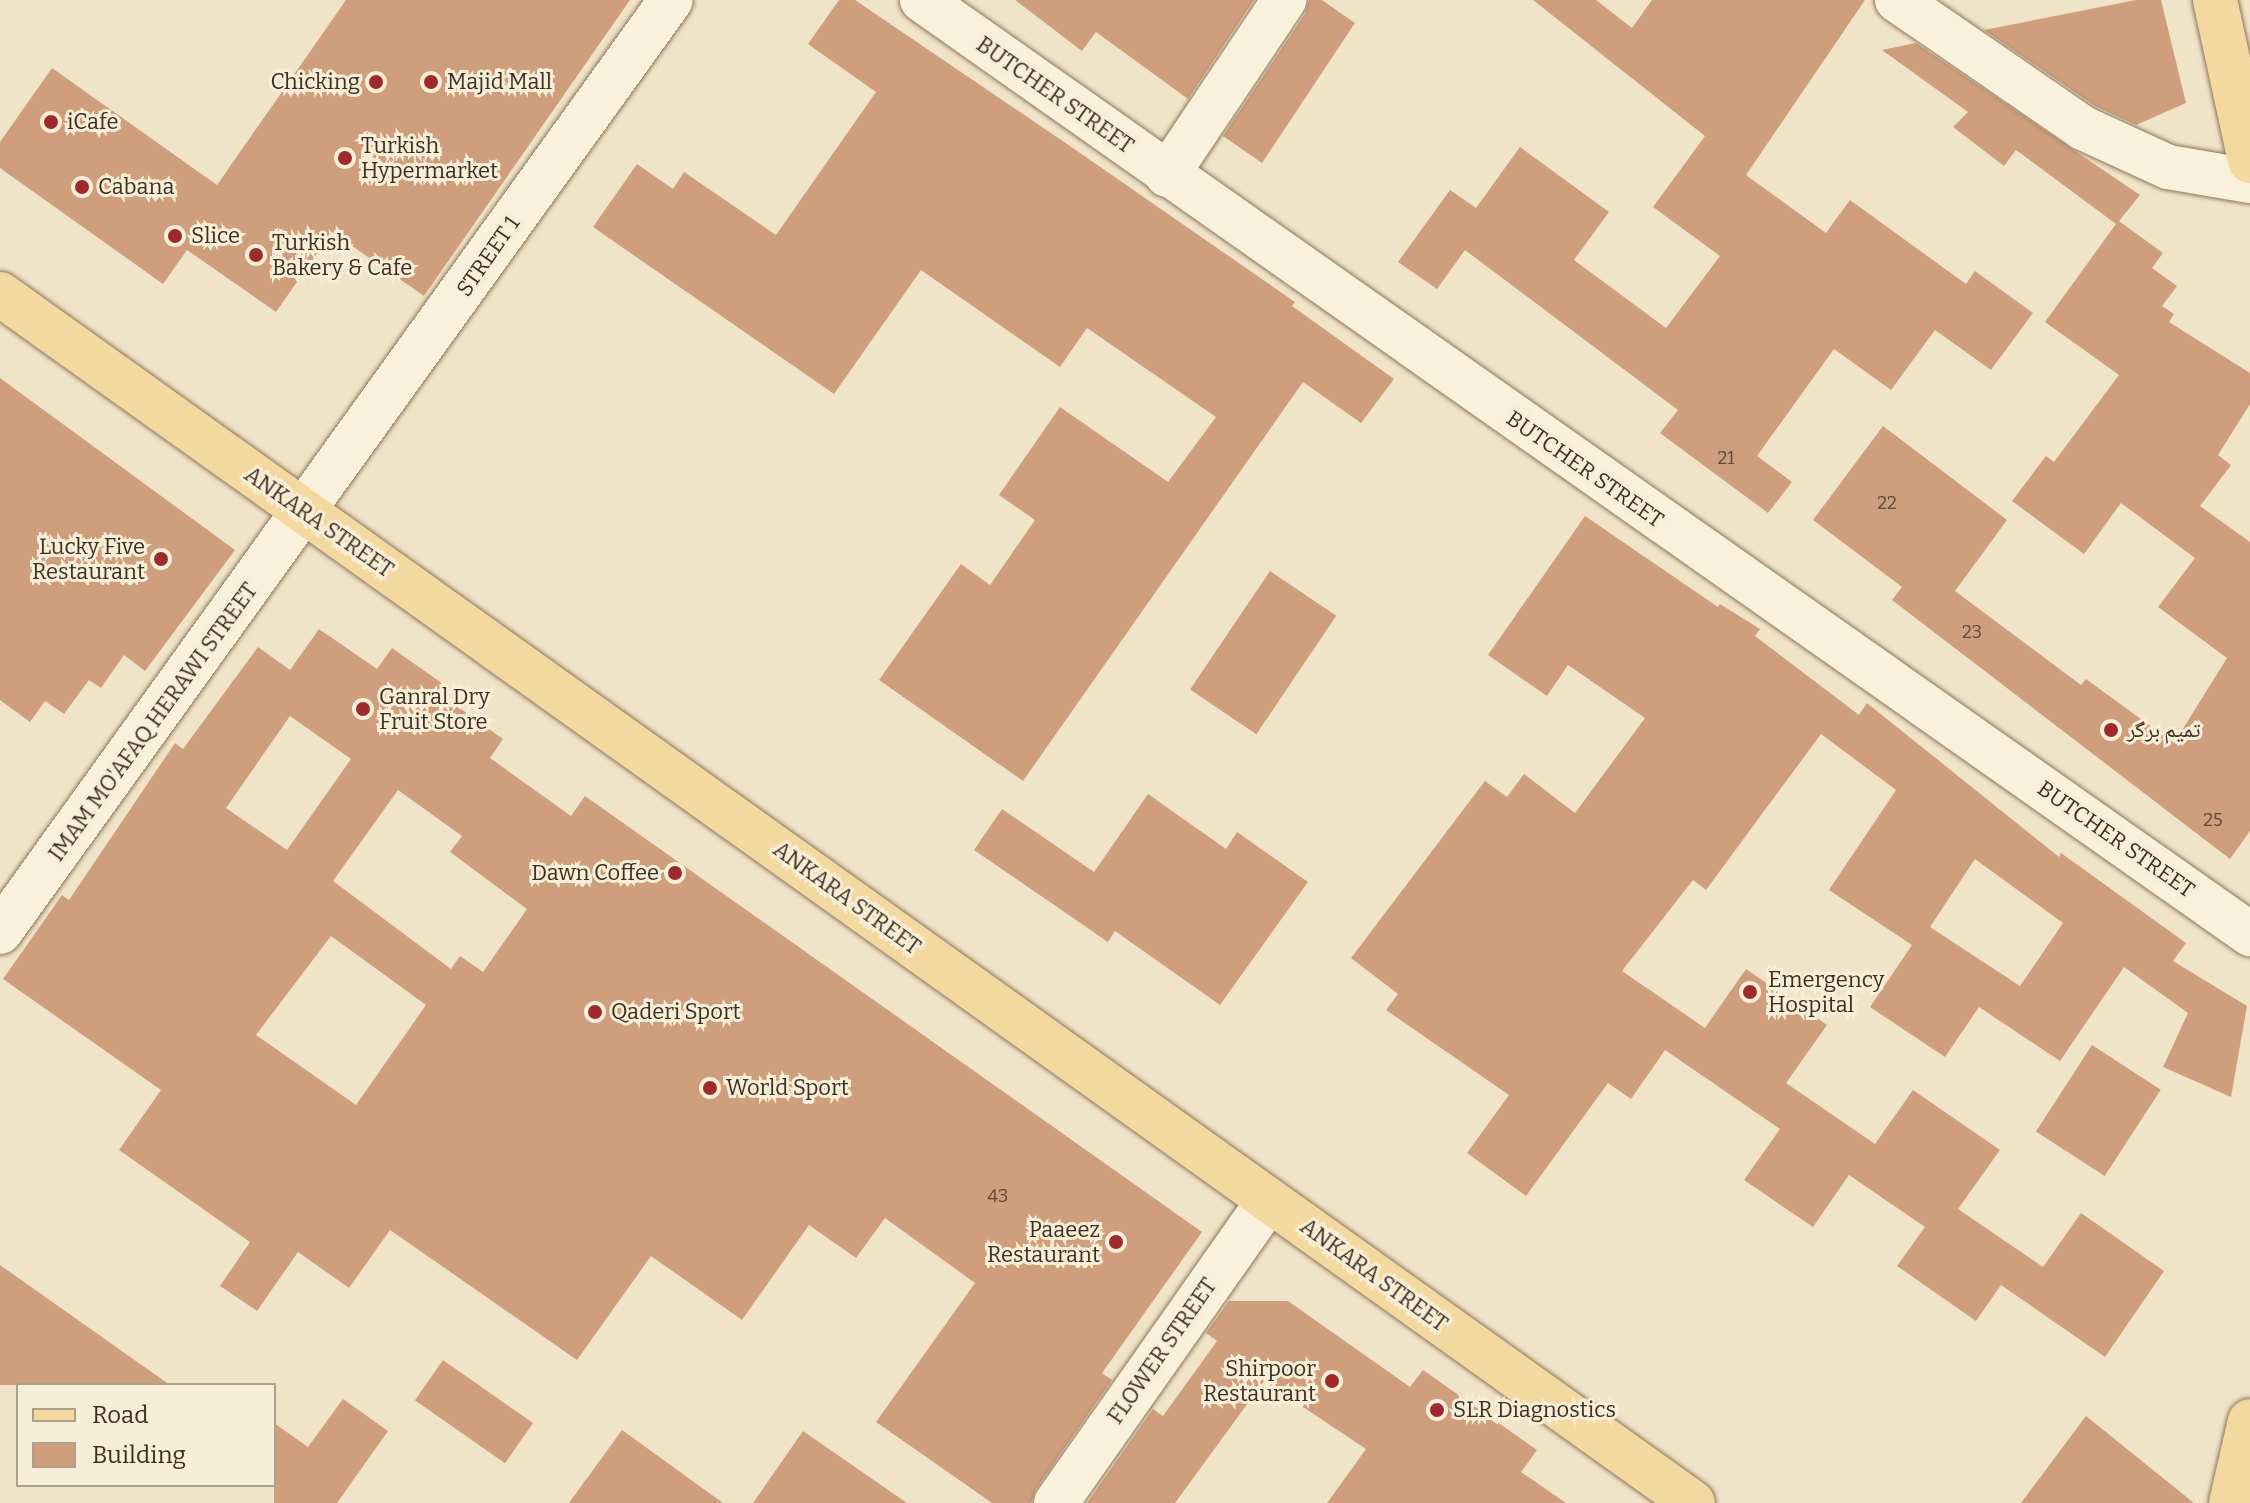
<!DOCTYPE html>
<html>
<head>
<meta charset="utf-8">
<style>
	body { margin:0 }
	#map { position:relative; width:2250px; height:1503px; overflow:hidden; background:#f0e4c8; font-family:Bitter,"Noto Naskh Arabic",serif }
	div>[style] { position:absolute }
	.building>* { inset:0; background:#cf9f7d; transform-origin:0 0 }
	.roads { filter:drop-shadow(0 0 2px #8d765c) drop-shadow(0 0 2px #8d765c) }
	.minor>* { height:44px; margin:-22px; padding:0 22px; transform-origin:22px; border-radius:22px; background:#faf1dc }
	.major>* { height:44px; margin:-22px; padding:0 22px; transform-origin:22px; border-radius:22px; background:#f3d9a0 }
	.dots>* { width:22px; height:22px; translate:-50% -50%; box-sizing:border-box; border:4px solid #f7eed8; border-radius:50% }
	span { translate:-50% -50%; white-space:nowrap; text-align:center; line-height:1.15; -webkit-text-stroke:6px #f7eed8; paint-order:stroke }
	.number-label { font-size:18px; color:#624a37 }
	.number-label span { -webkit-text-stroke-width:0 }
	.poi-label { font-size:22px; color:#3d2e20 }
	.right { translate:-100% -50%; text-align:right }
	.left { translate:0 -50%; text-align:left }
	.street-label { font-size:22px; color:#3d2e20 }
	.legend { position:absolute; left:16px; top:1383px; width:260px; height:104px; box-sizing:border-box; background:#f7eed8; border:2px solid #ada18e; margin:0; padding:10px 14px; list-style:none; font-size:24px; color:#3d2e20 }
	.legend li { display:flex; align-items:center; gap:16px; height:40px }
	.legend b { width:40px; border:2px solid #ada18e }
</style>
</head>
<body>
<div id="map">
	<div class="building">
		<div style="clip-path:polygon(346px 0,630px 0,424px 296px,332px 232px,276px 312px,187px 250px,163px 284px,0 168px,0 142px,52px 68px,217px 185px)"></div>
		<div style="clip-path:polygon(839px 0,855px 0,1070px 146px,1295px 302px,1292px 306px,1394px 379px,1361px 423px,1303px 382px,1023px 781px,879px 680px,961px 564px,990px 585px,1035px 520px,999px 495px,1060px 407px,1168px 482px,1216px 417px,1087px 328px,1060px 367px,921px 270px,834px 394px,593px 227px,637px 164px,673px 189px,684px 172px,776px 235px,876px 92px,808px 44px)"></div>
		<div style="clip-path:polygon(1015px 0,1254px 0,1188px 99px,1096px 32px,1082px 51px)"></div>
		<div style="clip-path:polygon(1309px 0,1322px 0,1355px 23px,1262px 163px,1223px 136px,1305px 14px)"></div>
		<div style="clip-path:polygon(1533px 0,1596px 0,1632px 28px,1652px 0,1865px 0,1746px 175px,1826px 233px,1850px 200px,1966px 284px,1975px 271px,2033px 313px,1991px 370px,1935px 330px,1891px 390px,1834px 349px,1757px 456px,1792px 482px,1768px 513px,1660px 433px,1678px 410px,1465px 250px,1437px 289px,1398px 262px,1450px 190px,1476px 208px,1520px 147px,1609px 212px,1574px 260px,1666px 328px,1720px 256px,1653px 207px,1705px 136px)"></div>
		<div style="clip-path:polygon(2136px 0,2161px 0,2186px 103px,2136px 125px,2095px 106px,1984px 30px)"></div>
		<div style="clip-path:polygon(1916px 43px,2140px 195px,2119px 221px,2163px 253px,2152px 268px,2177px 286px,2162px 306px,2174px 314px,2169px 322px,2250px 373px,2250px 404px,2218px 455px,2231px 465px,2200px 506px,2250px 542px,2250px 831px,2230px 859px,1892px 600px,1902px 587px,1813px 520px,1883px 426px,2007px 520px,1955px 591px,2081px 685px,2086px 679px,2174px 743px,2227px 658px,2158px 607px,2195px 558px,2121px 503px,2084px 554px,2012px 501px,2046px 456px,2054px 462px,2119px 375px,2045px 322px,2116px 224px,2016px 150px,2004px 166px,1953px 127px,1968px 112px,1882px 50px)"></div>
		<div style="clip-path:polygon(0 378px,235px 550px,145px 671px,124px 655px,101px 688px,89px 680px,64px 714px,45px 701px,30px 722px,0 700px)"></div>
		<div style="clip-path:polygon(evenodd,1585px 516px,1718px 607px,1720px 604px,1760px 629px,1755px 636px,1859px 715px,1867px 703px,2059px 857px,2061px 853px,2186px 943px,2173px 961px,2247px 1006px,2231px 1097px,2163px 1067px,2188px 1013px,2124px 967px,2060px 1061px,1979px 1007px,1945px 1057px,1870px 1007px,1912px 945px,1829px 890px,1896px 790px,1821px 734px,1706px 890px,1693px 880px,1622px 971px,1705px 1028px,1746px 969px,1827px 1025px,1786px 1083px,1875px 1144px,1913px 1090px,2000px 1150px,1958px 1209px,2043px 1267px,2081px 1213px,2164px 1271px,2105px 1357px,2001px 1285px,1976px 1321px,1897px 1266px,1925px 1227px,1849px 1175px,1813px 1227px,1744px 1180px,1780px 1129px,1665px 1050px,1631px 1099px,1608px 1083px,1526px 1196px,1467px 1153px,1509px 1095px,1386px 1010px,1398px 994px,1351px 958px,1485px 781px,1507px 797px,1524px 774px,1575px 813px,1645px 718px,1568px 665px,1547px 696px,1488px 655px,1585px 516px,1975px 859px,2063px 923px,2020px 986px,1930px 927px,1975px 859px)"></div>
		<div style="left:1270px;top:571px;width:80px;height:143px;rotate:34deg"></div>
		<div style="clip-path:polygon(evenodd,319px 629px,377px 669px,392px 648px,446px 686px,440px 694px,503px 739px,490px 758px,571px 816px,585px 796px,1202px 1232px,1102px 1373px,1112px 1380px,1036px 1489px,1031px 1503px,992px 1503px,876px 1422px,975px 1283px,885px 1218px,856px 1258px,809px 1225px,742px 1320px,651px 1256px,577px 1360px,390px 1230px,349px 1288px,298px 1252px,257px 1311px,220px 1286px,250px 1242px,119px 1150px,161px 1090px,3px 979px,62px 895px,69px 900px,175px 743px,183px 749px,258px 647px,290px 670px,319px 629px,290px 716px,351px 759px,287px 850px,226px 808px,290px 716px,319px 629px,398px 790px,462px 836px,450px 852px,527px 909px,483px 972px,460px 956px,451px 969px,333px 881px,398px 790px,319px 629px,331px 936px,426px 1005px,356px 1105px,256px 1035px,331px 936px)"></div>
		<div style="clip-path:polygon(1148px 794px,1226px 849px,1237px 832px,1308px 882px,1220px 1005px,1115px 931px,1108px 942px,974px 850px,1002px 809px,1094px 872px)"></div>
		<div style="left:2092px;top:1045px;width:82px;height:103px;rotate:33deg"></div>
		<div style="clip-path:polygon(0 1265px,170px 1385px,0 1385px)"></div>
		<div style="clip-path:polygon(1229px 1301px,1288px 1301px,1410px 1387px,1423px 1370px,1537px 1450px,1521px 1472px,1566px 1503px,1327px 1503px,1366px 1449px,1264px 1381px,1175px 1503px,1087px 1503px,1153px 1409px,1163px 1416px,1217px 1341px,1206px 1333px)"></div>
		<div style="left:443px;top:1360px;width:110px;height:49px;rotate:35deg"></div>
		<div style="clip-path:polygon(343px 1399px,388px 1431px,337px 1503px,274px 1503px,274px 1423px,308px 1447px)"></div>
		<div style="clip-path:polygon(2086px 1416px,2194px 1503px,2021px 1503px)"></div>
		<div style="clip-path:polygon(622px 1430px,723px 1503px,569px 1503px)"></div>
		<div style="clip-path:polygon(803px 1431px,907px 1503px,753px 1503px)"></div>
	</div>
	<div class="roads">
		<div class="minor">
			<div style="left:922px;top:0;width:1624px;rotate:35.12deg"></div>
			<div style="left:1897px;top:0;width:226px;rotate:34.5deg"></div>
			<div style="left:2083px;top:128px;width:94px;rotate:24.6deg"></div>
			<div style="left:2168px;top:167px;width:83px;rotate:9.7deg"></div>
			<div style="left:1167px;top:175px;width:211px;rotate:-56.2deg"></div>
			<div style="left:0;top:932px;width:1148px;rotate:-54.25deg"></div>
			<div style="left:1056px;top:1503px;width:370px;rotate:-54.9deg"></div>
		</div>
		<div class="major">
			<div style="left:2215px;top:0;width:165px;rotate:77.7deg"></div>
			<div style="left:0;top:294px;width:2080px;rotate:35.53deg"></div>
			<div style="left:2231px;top:1503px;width:84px;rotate:-77deg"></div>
		</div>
	</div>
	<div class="dots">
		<div style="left:376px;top:82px;background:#9e2a2b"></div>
		<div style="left:431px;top:82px;background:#9e2a2b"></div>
		<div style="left:51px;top:122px;background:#9e2a2b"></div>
		<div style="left:345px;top:158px;background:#9e2a2b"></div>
		<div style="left:82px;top:187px;background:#9e2a2b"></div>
		<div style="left:175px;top:236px;background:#9e2a2b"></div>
		<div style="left:256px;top:255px;background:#9e2a2b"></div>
		<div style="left:161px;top:559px;background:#9e2a2b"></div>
		<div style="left:363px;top:709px;background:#9e2a2b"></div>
		<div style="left:2111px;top:730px;background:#9e2a2b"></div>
		<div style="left:675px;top:873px;background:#9e2a2b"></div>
		<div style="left:1750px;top:992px;background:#9e2a2b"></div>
		<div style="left:595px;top:1012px;background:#9e2a2b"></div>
		<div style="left:710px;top:1088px;background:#9e2a2b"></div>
		<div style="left:1116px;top:1242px;background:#9e2a2b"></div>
		<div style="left:1332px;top:1381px;background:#9e2a2b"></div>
		<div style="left:1437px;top:1410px;background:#9e2a2b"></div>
	</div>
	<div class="number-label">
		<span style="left:1726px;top:458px">21</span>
		<span style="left:1887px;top:503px">22</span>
		<span style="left:1972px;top:632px">23</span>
		<span style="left:2213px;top:820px">25</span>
		<span style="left:998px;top:1196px">43</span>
	</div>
	<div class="poi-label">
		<span class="right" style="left:360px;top:82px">Chicking</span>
		<span class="left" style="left:447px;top:82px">Majid Mall</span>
		<span class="left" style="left:67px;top:122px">iCafe</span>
		<span class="left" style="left:361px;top:158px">Turkish<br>Hypermarket</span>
		<span class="left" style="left:98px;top:187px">Cabana</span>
		<span class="left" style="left:191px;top:236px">Slice</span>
		<span class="left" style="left:272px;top:255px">Turkish<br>Bakery &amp; Cafe</span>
		<span class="right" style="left:145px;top:559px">Lucky Five<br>Restaurant</span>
		<span class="left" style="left:379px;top:709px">Ganral Dry<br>Fruit Store</span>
		<span class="left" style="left:2127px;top:730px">تمیم برگر</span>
		<span class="right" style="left:659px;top:873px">Dawn Coffee</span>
		<span class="left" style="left:1768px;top:992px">Emergency<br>Hospital</span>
		<span class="left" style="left:611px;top:1012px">Qaderi Sport</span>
		<span class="left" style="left:726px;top:1088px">World Sport</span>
		<span class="right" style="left:1100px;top:1242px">Paaeez<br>Restaurant</span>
		<span class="right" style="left:1316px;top:1381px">Shirpoor<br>Restaurant</span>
		<span class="left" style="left:1453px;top:1410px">SLR Diagnostics</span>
	</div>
	<div class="street-label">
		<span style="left:1055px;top:95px;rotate:35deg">BUTCHER STREET</span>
		<span style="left:488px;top:256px;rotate:-55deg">STREET 1</span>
		<span style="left:1585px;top:469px;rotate:35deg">BUTCHER STREET</span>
		<span style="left:319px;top:522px;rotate:35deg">ANKARA STREET</span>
		<span style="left:153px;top:722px;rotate:-54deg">IMAM MO'AFAQ HERAWI STREET</span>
		<span style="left:2116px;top:839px;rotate:35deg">BUTCHER STREET</span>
		<span style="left:847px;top:898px;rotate:36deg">ANKARA STREET</span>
		<span style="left:1374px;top:1275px;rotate:36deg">ANKARA STREET</span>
		<span style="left:1162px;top:1351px;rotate:-55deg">FLOWER STREET</span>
	</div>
	<ul class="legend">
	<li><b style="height:10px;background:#f3d9a0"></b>Road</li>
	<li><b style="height:22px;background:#cf9f7d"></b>Building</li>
	</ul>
</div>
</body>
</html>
